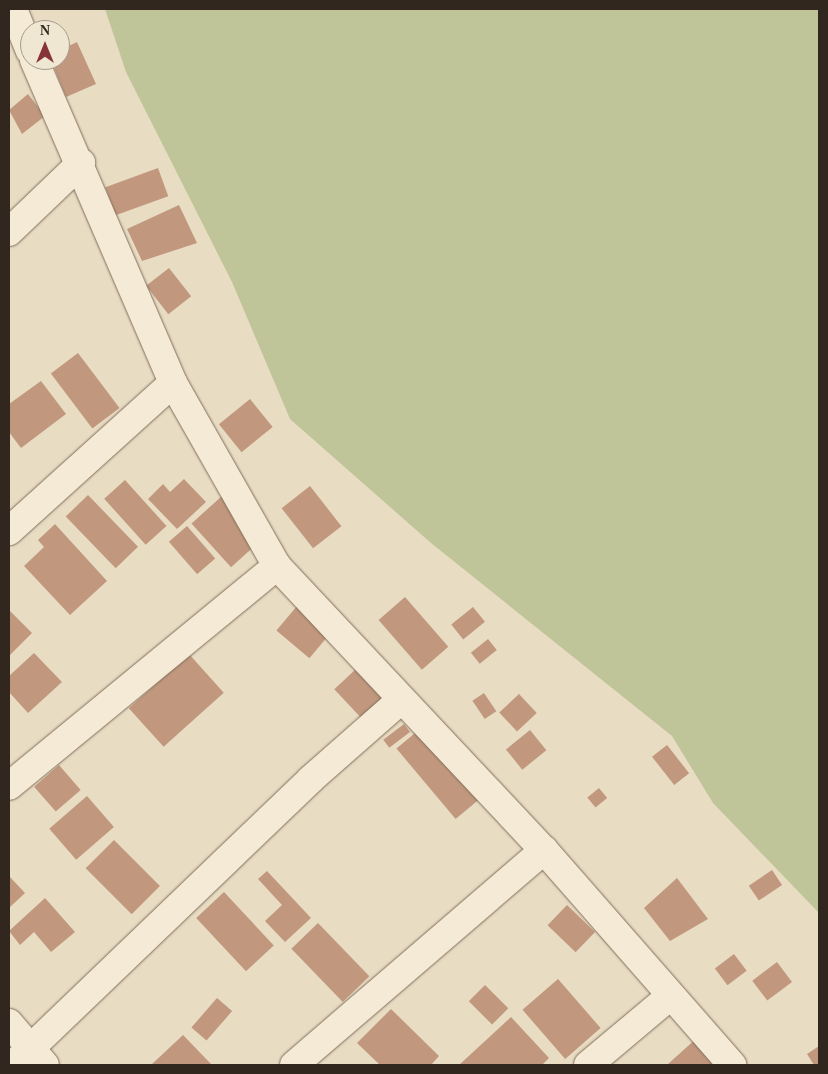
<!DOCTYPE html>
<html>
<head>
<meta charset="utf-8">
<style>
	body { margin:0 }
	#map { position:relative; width:828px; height:1074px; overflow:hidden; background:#e8dcc3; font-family:Georgia,serif }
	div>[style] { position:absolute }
	.green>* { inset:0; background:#c0c499 }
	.building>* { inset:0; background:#c1987e; transform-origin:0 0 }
	.roads { filter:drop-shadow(0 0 1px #806e5c) drop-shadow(0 0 1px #806e5c) }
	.street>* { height:28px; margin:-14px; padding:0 14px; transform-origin:14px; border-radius:14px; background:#f4ead5 }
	span { translate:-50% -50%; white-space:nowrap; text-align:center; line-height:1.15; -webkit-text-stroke:4.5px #f0e7d2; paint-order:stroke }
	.frame { position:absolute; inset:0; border:10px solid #32271e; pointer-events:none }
	.north { position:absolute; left:20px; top:20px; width:50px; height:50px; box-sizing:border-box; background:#f0e7d2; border:1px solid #a49a8a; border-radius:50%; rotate:0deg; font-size:14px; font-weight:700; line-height:20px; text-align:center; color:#32271e }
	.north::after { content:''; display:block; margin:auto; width:18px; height:22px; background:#873437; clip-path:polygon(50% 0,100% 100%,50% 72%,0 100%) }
</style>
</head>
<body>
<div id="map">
	<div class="green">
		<div style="clip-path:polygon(105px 9px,819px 9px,819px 913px,713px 803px,672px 736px,431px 543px,290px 419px,232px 282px,126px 72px)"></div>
	</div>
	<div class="building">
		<div style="clip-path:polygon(77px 42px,96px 84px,66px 97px,51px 60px,60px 60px,60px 50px)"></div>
		<div style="clip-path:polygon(28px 94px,45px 116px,22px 134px,9px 110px)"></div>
		<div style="left:158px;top:168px;width:30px;height:56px;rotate:70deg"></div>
		<div style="clip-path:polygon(179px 205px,197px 243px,142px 261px,127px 229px)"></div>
		<div style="left:169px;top:268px;width:36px;height:29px;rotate:52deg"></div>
		<div style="left:78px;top:353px;width:69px;height:34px;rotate:53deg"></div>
		<div style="clip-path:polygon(41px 381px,66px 414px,21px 448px,9px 432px,9px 404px)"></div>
		<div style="left:250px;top:399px;width:36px;height:40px;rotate:51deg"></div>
		<div style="clip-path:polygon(184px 479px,206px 502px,177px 529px,148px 499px,163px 484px,170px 492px)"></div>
		<div style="left:125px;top:480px;width:62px;height:28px;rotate:48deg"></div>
		<div style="left:310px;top:486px;width:51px;height:36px;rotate:52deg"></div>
		<div style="left:88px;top:495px;width:72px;height:31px;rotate:46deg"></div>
		<div style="left:222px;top:496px;width:59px;height:41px;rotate:48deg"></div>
		<div style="clip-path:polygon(55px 524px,107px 581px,70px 615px,24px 566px,44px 547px,38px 540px)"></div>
		<div style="left:187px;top:526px;width:43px;height:24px;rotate:49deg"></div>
		<div style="left:405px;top:597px;width:66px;height:35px;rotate:49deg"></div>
		<div style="left:297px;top:606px;width:43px;height:32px;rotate:40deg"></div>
		<div style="left:473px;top:607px;width:19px;height:28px;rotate:51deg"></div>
		<div style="clip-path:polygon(9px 610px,32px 633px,9px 656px)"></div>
		<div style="left:488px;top:639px;width:14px;height:22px;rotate:51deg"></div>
		<div style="clip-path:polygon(34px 653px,62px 682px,28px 713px,9px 692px,9px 676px)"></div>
		<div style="left:189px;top:654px;width:52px;height:81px;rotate:48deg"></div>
		<div style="left:357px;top:668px;width:45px;height:31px;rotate:47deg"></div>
		<div style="left:484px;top:693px;width:22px;height:14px;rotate:56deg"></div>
		<div style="left:519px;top:694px;width:26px;height:27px;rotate:47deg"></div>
		<div style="left:404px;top:724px;width:10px;height:26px;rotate:53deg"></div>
		<div style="left:421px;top:728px;width:92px;height:32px;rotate:50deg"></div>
		<div style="left:530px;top:730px;width:26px;height:31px;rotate:51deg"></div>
		<div style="left:667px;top:745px;width:36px;height:19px;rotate:52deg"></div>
		<div style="left:59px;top:765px;width:33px;height:33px;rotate:49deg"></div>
		<div style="left:599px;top:788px;width:13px;height:15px;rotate:51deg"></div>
		<div style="left:87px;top:796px;width:41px;height:50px;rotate:49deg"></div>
		<div style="left:114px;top:840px;width:65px;height:40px;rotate:45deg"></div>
		<div style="left:772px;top:870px;width:18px;height:28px;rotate:56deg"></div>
		<div style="clip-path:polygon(267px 871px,311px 918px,285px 942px,265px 921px,282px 905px,258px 879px)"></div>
		<div style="clip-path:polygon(9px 876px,25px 893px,9px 908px)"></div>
		<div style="clip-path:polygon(677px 878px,708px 919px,670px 941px,644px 908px)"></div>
		<div style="left:224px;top:892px;width:73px;height:38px;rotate:47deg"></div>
		<div style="clip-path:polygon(45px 898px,75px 932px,51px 952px,34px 932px,20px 945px,9px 931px)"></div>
		<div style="left:567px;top:905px;width:39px;height:28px;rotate:44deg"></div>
		<div style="left:318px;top:923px;width:74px;height:37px;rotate:46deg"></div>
		<div style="left:734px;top:954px;width:21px;height:24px;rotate:53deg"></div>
		<div style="left:777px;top:962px;width:25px;height:31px;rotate:53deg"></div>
		<div style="left:558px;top:979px;width:65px;height:47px;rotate:49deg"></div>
		<div style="left:485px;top:985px;width:33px;height:23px;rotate:45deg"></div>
		<div style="left:217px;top:998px;width:20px;height:39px;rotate:41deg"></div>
		<div style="clip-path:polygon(391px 1009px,439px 1056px,431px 1065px,380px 1065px,357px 1043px)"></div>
		<div style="clip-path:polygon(511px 1017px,549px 1058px,542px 1065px,459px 1065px)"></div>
		<div style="clip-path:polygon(183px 1035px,212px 1065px,151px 1065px)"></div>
		<div style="clip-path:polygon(698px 1037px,724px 1065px,670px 1065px,668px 1064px)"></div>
		<div style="clip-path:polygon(819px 1046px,819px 1065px,814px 1065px,807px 1054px)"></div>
	</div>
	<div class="roads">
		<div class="street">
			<div style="left:13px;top:9px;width:45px;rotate:68deg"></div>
			<div style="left:34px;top:60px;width:352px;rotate:66.7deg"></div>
			<div style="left:173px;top:383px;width:210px;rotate:60.4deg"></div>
			<div style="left:277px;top:566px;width:390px;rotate:46.8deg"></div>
			<div style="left:544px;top:850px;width:286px;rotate:48.8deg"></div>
			<div style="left:9px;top:232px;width:100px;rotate:-43.8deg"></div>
			<div style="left:9px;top:531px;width:221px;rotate:-42.1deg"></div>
			<div style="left:9px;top:786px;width:347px;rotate:-39.4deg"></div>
			<div style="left:9px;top:1023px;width:55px;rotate:49.4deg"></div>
			<div style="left:13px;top:1065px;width:413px;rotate:-43.8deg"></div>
			<div style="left:311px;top:779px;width:120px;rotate:-41.3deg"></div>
			<div style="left:294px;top:1065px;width:330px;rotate:-40.7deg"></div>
			<div style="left:588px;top:1065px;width:106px;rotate:-40deg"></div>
		</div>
	</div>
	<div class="frame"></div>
	<div class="north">N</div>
</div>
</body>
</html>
